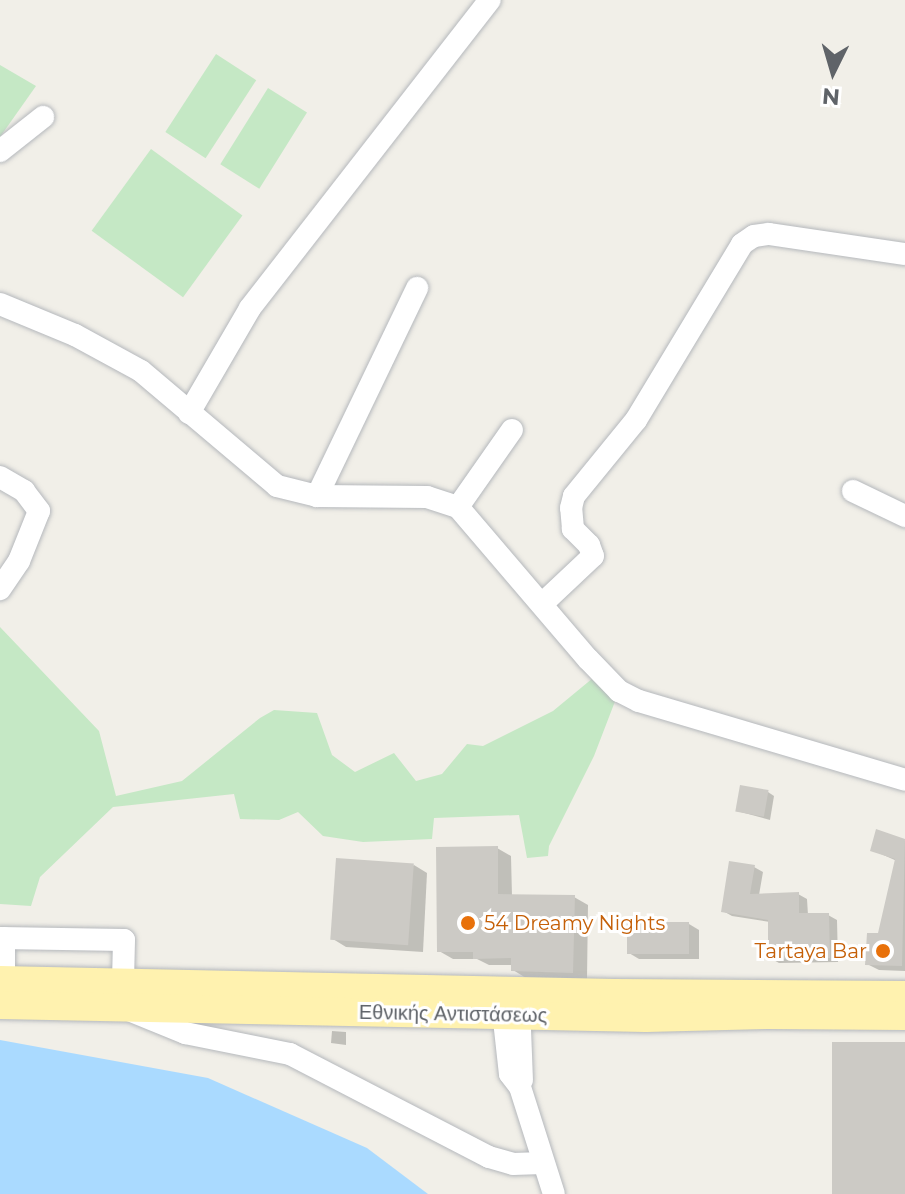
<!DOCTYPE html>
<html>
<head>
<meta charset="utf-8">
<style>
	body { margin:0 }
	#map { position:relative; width:905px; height:1194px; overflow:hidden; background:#f1efe8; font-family:Montserrat,sans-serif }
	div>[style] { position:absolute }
	.green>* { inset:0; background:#c5e8c5; transform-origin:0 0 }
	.water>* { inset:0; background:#aadaff }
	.shadow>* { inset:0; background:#0003 }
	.building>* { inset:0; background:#cccac5; transform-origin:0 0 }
	.roads { filter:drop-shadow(0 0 2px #b5b8bc) drop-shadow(0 0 2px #b5b8bc) }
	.minor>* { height:22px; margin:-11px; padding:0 11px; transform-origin:11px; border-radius:11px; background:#fff }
	.major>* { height:28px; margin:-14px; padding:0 14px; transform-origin:14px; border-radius:14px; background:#fff2af }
	.dots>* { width:22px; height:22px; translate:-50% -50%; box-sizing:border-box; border:4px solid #fff; border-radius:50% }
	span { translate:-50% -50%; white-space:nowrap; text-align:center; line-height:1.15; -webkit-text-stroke:6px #fff; paint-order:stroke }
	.food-label { font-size:20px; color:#c56008 }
	.left { translate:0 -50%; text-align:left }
	.right { translate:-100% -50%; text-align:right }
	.street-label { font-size:20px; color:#5f6368 }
	.north { position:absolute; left:793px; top:32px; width:80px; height:80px; -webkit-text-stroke:6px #fff; paint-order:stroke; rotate:185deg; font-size:22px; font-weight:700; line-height:32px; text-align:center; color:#5f6368 }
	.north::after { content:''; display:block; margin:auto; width:28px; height:36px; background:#5f6368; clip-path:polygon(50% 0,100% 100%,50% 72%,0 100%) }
</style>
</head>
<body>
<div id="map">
	<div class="green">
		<div style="left:216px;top:54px;width:48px;height:93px;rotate:33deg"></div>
		<div style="clip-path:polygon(0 65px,36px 86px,0 137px)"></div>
		<div style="left:268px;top:88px;width:46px;height:90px;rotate:32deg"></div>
		<div style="left:151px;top:149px;width:113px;height:101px;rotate:36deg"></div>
		<div style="clip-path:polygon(0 627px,99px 731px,116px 796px,182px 781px,260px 718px,274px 710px,317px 713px,332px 755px,355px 772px,394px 753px,416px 781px,442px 774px,467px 744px,483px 746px,553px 711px,593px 678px,619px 691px,594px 756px,549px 846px,548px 856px,527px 858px,519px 815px,434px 818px,432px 839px,363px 842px,323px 836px,298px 812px,279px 820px,240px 819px,234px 794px,113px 807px,40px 877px,31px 906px,0 904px)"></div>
	</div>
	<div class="water">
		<div style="clip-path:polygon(0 1040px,208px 1078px,367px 1148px,428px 1194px,0 1194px)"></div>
	</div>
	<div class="shadow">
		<div style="clip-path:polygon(768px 792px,774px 796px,770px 820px,737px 811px)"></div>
		<div style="clip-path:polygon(877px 832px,905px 841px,905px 971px,879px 970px,867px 964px,879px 935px,897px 861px,872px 850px)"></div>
		<div style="clip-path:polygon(497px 848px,511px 856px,512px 896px,574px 897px,588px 905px,587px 979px,526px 978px,513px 970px,513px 965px,489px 965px,477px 959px,453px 959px,439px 951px)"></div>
		<div style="clip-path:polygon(414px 865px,427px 873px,423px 952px,346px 947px,333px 939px)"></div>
		<div style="clip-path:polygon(754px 867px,763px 872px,759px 895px,798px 894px,807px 899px,808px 915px,828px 915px,837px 920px,838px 962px,779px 963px,770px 958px,770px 922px,732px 916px,723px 911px)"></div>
		<div style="clip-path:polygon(689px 924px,699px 930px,699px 959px,639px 959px,629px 953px)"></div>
		<div style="clip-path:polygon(332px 1031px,346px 1032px,346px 1045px,331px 1043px)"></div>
	</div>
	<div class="building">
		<div style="left:740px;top:785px;width:29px;height:27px;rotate:10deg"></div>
		<div style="clip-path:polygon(876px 829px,905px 839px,902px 966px,865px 965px,867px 933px,878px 933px,895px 859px,870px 851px)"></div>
		<div style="clip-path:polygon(498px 846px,498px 894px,575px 895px,573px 973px,511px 971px,511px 958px,473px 959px,473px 952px,437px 952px,436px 847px)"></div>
		<div style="left:336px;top:858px;width:78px;height:82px;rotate:4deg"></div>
		<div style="clip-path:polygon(729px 861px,755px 865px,750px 894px,799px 892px,799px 913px,829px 913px,830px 958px,768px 959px,768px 920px,721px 912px)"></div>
		<div style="left:627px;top:922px;width:62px;height:32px"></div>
		<div style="left:905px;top:1042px;width:152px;height:73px;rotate:90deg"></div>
	</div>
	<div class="roads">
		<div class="minor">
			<div style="left:0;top:151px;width:55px;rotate:-38.3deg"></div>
			<div style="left:0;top:304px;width:81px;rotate:22.5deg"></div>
			<div style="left:75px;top:335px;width:75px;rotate:28.6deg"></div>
			<div style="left:141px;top:371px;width:178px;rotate:40.2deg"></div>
			<div style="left:277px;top:486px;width:41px;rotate:14deg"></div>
			<div style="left:317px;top:496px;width:110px;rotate:0.5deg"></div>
			<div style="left:427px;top:497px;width:33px;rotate:18deg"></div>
			<div style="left:458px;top:507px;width:200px;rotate:49.5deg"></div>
			<div style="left:588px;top:659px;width:45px;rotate:45.9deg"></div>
			<div style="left:619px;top:691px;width:22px;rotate:27deg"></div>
			<div style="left:639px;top:701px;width:277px;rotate:16.5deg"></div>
			<div style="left:189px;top:413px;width:121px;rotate:-59.8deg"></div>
			<div style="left:250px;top:308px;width:390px;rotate:-52.1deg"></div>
			<div style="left:0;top:477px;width:28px;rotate:30deg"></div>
			<div style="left:24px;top:491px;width:25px;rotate:53deg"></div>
			<div style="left:39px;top:511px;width:54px;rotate:111.8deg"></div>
			<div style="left:19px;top:561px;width:34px;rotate:124deg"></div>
			<div style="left:853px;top:491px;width:58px;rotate:25.7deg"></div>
			<div style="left:317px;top:496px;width:231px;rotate:-64.3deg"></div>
			<div style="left:458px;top:507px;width:94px;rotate:-55deg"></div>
			<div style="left:542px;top:604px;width:70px;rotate:-43.3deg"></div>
			<div style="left:593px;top:556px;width:12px;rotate:-110deg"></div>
			<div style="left:589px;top:545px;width:23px;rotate:-135deg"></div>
			<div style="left:573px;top:529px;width:21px;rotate:-95deg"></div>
			<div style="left:571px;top:508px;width:12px;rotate:-76deg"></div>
			<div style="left:574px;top:496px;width:98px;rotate:-50.8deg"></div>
			<div style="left:636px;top:420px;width:205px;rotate:-58.9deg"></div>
			<div style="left:742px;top:244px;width:14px;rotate:-34deg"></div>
			<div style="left:754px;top:236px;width:15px;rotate:-8deg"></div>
			<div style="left:769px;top:234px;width:137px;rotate:8.4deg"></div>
			<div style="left:0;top:938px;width:124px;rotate:0.9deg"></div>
			<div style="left:124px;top:940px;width:42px;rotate:91.4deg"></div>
			<div style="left:4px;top:980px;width:42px;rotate:-90deg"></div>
			<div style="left:502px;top:1002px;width:72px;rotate:83.7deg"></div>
			<div style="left:510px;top:1074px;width:16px;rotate:52deg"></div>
			<div style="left:520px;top:1087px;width:112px;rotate:72.4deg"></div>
			<div style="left:519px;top:1003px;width:77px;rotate:87.8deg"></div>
			<div style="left:129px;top:1010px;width:61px;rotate:22.3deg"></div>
			<div style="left:185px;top:1033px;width:107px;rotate:11.3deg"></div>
			<div style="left:290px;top:1054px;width:224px;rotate:27.4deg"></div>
			<div style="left:489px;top:1157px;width:25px;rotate:16deg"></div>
			<div style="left:513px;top:1164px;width:30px;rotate:-2deg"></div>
		</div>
		<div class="major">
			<div style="left:0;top:980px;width:614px;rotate:1.21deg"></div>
			<div style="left:614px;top:993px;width:291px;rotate:0.4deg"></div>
			<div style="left:0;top:1005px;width:646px;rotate:1.15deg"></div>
			<div style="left:646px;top:1018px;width:120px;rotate:-1.4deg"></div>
			<div style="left:766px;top:1015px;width:139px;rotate:0.4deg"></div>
		</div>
	</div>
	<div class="dots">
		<div style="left:468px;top:923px;background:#e8710a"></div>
		<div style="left:883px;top:951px;background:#e8710a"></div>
	</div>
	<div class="food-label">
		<span class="left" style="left:484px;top:923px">54 Dreamy Nights</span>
		<span class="right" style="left:867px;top:951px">Tartaya Bar</span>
	</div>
	<div class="street-label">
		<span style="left:453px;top:1014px;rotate:1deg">Εθνικής Αντιστάσεως</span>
	</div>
	<div class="north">N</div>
</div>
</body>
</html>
